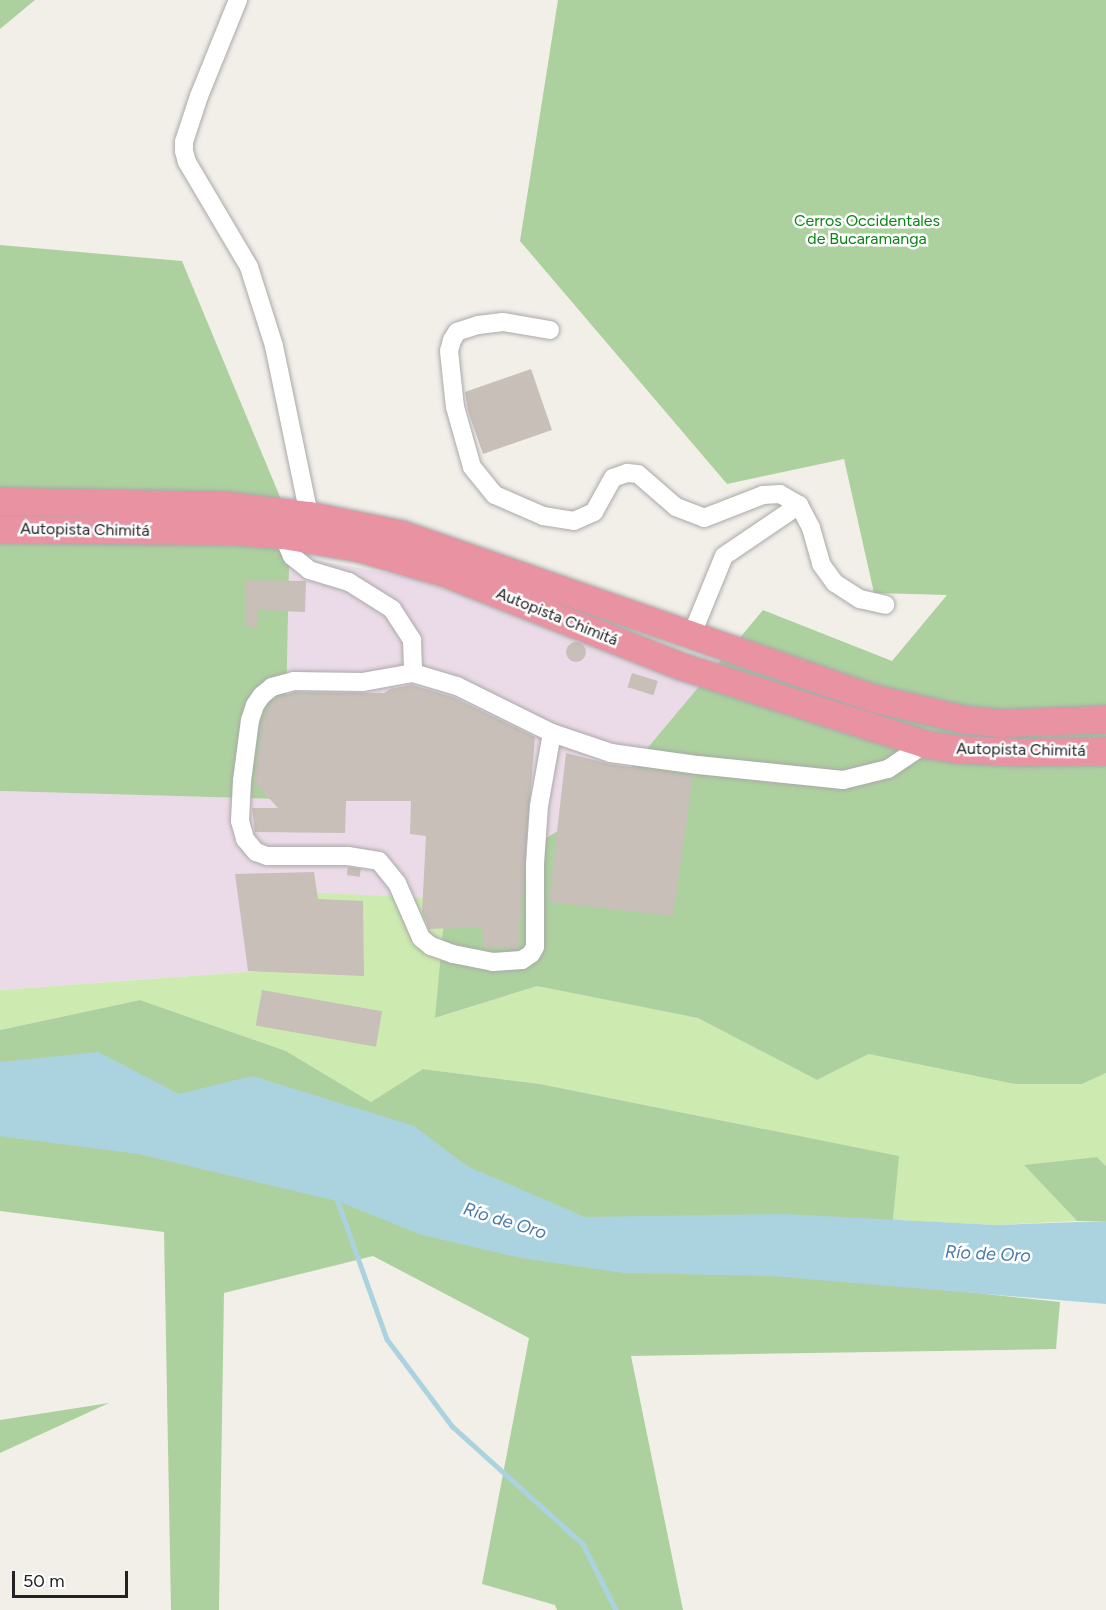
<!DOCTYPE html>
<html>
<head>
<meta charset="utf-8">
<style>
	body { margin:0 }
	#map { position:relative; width:1106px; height:1610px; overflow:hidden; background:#f2efe9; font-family:Figtree,sans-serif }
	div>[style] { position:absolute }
	.industrial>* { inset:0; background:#ebdbe8 }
	.grass>* { inset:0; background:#cdebb0 }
	.forest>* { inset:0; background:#add19e }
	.water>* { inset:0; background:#aad3df }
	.stream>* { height:4.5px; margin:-2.25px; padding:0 2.25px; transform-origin:2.25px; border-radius:2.25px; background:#aad3df }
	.building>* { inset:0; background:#c7bfb8; transform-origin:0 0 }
	.round { border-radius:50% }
	.roads { filter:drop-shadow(0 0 2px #a9a9a9) drop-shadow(0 0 2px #a9a9a9) }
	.minor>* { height:18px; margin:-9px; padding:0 9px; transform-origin:9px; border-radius:9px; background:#fff }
	.highway>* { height:27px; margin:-13.5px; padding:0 13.5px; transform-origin:13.5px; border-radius:13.5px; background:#e892a2 }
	span { translate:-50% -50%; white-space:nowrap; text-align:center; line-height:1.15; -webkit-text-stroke:5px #fff; paint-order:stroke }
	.park-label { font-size:16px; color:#0c8416 }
	.street-label { font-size:16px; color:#222 }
	.water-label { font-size:18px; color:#4a7aab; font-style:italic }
	.scale { position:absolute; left:12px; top:1571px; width:116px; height:27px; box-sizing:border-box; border:3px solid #222; border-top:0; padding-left:8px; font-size:18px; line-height:21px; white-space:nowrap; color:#222; -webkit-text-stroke:4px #fff; paint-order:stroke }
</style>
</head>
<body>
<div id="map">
	<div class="industrial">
		<div style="clip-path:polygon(243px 547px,414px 578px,455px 593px,458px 590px,847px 732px,819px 1051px,245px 972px,0 990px,0 791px,228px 797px)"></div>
	</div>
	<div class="grass">
		<div style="clip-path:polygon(263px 890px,446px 899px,436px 1018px,537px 986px,698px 1018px,817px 1080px,869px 1054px,1082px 1084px,1106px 1073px,1106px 1166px,1097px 1157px,1025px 1166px,1077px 1221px,996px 1225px,893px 1220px,898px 1156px,540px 1084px,423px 1069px,371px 1102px,286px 1051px,140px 1000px,0 1030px,0 990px,260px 971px)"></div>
	</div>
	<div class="forest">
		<div style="clip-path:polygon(0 0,35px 0,0 29px)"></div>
		<div style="clip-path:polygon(558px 0,1106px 0,1106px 1073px,1082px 1084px,1015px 1084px,869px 1054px,817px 1080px,698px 1018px,537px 986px,435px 1018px,446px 899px,599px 806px,763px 610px,892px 661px,947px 595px,874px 593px,844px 459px,727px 484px,520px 241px)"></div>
		<div style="clip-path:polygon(0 245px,182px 261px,290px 521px,284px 799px,0 791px)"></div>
		<div style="clip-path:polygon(140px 1000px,286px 1051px,371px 1102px,423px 1069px,540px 1084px,899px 1156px,893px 1220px,912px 1286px,1060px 1302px,1056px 1349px,631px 1356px,683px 1610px,557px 1610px,555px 1605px,482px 1584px,529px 1338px,373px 1256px,224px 1293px,219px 1610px,171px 1610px,164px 1232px,0 1211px,0 1030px)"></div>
		<div style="clip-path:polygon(1097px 1157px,1106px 1166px,1106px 1221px,1077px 1221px,1024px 1165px)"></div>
		<div style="clip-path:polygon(109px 1403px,0 1453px,0 1420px)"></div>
	</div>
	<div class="water">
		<div style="clip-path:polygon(98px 1052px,179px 1094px,252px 1076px,414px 1126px,467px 1166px,585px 1217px,784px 1214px,996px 1225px,1106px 1221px,1106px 1304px,771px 1276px,624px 1273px,521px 1258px,422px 1235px,337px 1201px,138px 1154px,0 1136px,0 1062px)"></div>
	</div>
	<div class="stream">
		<div style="left:336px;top:1196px;width:152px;rotate:70.4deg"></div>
		<div style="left:387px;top:1339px;width:109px;rotate:53.2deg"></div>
		<div style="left:452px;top:1426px;width:176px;rotate:42deg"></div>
		<div style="left:583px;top:1544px;width:74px;rotate:63.4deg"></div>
	</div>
	<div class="building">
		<div style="clip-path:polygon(531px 369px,552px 430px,483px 454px,468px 411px,465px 392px)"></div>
		<div style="clip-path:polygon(246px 580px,306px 581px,305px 612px,258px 610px,257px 627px,245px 626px)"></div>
		<div class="round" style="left:566px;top:642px;width:20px;height:20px"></div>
		<div style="left:632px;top:673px;width:27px;height:15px;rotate:17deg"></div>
		<div style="clip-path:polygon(412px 685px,453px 697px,535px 737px,518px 949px,484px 947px,482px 927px,429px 929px,422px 912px,426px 836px,410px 834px,411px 801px,346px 801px,345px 833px,255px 832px,252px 808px,278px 808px,255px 783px,261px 723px,271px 702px,277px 697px,295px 692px,384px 693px,390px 689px)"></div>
		<div style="clip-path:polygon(566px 753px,609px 764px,693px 776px,673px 916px,549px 902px)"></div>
		<div style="left:348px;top:867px;width:13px;height:8px;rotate:9deg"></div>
		<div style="clip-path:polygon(314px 872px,318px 899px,363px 901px,364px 976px,248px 971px,235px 874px)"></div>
		<div style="left:262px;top:990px;width:122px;height:36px;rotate:10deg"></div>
	</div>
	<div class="roads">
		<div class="minor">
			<div style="left:238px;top:0;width:104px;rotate:112.1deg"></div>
			<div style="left:199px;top:96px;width:48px;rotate:108.1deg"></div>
			<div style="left:184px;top:142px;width:9px;rotate:90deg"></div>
			<div style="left:184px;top:151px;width:11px;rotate:75deg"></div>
			<div style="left:187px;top:162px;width:122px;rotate:59.4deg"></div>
			<div style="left:249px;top:267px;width:83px;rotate:72.4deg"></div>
			<div style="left:274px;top:346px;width:173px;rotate:78.3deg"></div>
			<div style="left:550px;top:330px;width:48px;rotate:-170.3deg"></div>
			<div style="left:503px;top:322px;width:25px;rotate:173deg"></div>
			<div style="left:478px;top:325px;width:22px;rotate:162deg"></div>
			<div style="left:457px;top:332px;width:9px;rotate:122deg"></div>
			<div style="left:452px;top:340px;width:11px;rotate:105deg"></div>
			<div style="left:449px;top:351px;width:56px;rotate:83.9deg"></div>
			<div style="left:455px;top:407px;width:62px;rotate:74.2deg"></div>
			<div style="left:472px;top:467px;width:36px;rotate:51deg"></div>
			<div style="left:495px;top:495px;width:52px;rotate:23.6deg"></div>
			<div style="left:543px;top:516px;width:31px;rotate:9deg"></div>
			<div style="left:574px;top:521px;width:22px;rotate:-24deg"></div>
			<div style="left:594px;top:512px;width:39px;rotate:-61deg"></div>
			<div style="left:613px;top:478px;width:15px;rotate:-20deg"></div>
			<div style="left:627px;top:473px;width:11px;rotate:5deg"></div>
			<div style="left:638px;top:474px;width:50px;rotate:41deg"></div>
			<div style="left:676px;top:507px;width:30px;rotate:21deg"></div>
			<div style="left:704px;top:518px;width:63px;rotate:-21.3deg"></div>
			<div style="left:763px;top:495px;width:17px;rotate:-3deg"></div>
			<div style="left:780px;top:494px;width:22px;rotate:30deg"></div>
			<div style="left:799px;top:505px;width:26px;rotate:62deg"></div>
			<div style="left:811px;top:528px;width:37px;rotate:74deg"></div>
			<div style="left:821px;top:564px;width:24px;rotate:54deg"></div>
			<div style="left:835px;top:583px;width:30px;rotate:33deg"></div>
			<div style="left:860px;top:599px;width:26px;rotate:13deg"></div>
			<div style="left:283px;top:535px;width:23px;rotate:67deg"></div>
			<div style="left:292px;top:556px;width:22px;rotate:39deg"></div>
			<div style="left:309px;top:570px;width:42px;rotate:16.7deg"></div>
			<div style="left:349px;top:582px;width:51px;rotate:32.1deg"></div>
			<div style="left:392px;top:609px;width:37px;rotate:57deg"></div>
			<div style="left:412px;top:640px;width:33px;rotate:88deg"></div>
			<div style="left:413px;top:673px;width:52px;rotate:170deg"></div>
			<div style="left:362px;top:682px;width:68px;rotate:-179.2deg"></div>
			<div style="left:294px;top:681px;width:23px;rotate:165deg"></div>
			<div style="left:272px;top:687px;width:13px;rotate:141deg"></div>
			<div style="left:262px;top:695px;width:12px;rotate:125deg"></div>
			<div style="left:255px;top:705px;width:16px;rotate:108deg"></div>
			<div style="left:250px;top:720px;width:62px;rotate:97.5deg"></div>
			<div style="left:242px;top:781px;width:40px;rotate:92.9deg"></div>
			<div style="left:240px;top:821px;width:19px;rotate:74deg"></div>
			<div style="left:245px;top:839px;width:17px;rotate:50deg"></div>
			<div style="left:256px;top:852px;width:12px;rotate:20deg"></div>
			<div style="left:267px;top:856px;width:81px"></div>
			<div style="left:348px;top:856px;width:31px;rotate:9deg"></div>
			<div style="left:379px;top:861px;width:28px;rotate:51deg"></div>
			<div style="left:397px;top:883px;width:60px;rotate:66.4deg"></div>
			<div style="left:421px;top:938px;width:13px;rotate:39deg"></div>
			<div style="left:431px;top:946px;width:23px;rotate:20deg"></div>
			<div style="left:453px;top:954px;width:41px;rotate:11.3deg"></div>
			<div style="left:493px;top:962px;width:29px;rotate:-4deg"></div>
			<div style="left:522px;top:960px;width:11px;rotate:-34deg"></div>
			<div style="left:531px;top:954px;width:8px;rotate:-60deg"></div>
			<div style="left:535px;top:947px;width:83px;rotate:-90deg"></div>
			<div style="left:535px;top:864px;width:58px;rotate:-86.1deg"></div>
			<div style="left:539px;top:806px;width:74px;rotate:-79.9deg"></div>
			<div style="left:552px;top:733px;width:62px;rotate:18.7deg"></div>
			<div style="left:611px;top:753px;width:88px;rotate:7.9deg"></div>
			<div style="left:698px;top:765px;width:146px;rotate:5.9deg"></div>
			<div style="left:843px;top:780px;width:46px;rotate:-13.7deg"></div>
			<div style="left:888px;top:769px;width:45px;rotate:-34deg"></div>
			<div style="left:692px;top:634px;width:84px;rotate:-67.7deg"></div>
			<div style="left:724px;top:556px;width:91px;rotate:-34.2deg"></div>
			<div style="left:413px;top:673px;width:46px;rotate:16.5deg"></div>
			<div style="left:457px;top:686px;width:106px;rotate:26.3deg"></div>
		</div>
		<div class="highway">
			<div style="left:0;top:501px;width:225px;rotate:1deg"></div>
			<div style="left:225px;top:505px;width:85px;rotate:6.8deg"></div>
			<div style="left:309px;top:515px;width:95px;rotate:11.5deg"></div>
			<div style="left:402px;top:534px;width:499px;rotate:19.2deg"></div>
			<div style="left:873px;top:698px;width:92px;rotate:13.1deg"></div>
			<div style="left:963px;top:719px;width:38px;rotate:6deg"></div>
			<div style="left:1001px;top:723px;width:105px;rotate:-2.2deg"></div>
			<div style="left:0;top:529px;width:234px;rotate:0.5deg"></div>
			<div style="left:234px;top:531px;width:49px;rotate:4.7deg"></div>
			<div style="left:283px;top:535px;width:77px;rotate:9.7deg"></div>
			<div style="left:359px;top:548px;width:90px;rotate:16.2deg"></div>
			<div style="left:445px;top:573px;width:251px;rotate:21.5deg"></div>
			<div style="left:678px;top:665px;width:259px;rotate:17.7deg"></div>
			<div style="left:925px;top:744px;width:30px;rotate:9deg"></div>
			<div style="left:955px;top:749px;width:64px;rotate:2.7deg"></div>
			<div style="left:1019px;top:752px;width:87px;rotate:-0.7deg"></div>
		</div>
	</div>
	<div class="park-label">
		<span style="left:867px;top:230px">Cerros Occidentales<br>de Bucaramanga</span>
	</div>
	<div class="street-label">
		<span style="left:85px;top:530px;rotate:1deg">Autopista Chimitá</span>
		<span style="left:557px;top:617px;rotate:22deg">Autopista Chimitá</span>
		<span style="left:1021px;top:750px;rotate:1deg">Autopista Chimitá</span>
	</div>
	<div class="water-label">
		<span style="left:505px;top:1221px;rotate:17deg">Río de Oro</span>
		<span style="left:988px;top:1254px;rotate:3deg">Río de Oro</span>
	</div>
	<div class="scale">50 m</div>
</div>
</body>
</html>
